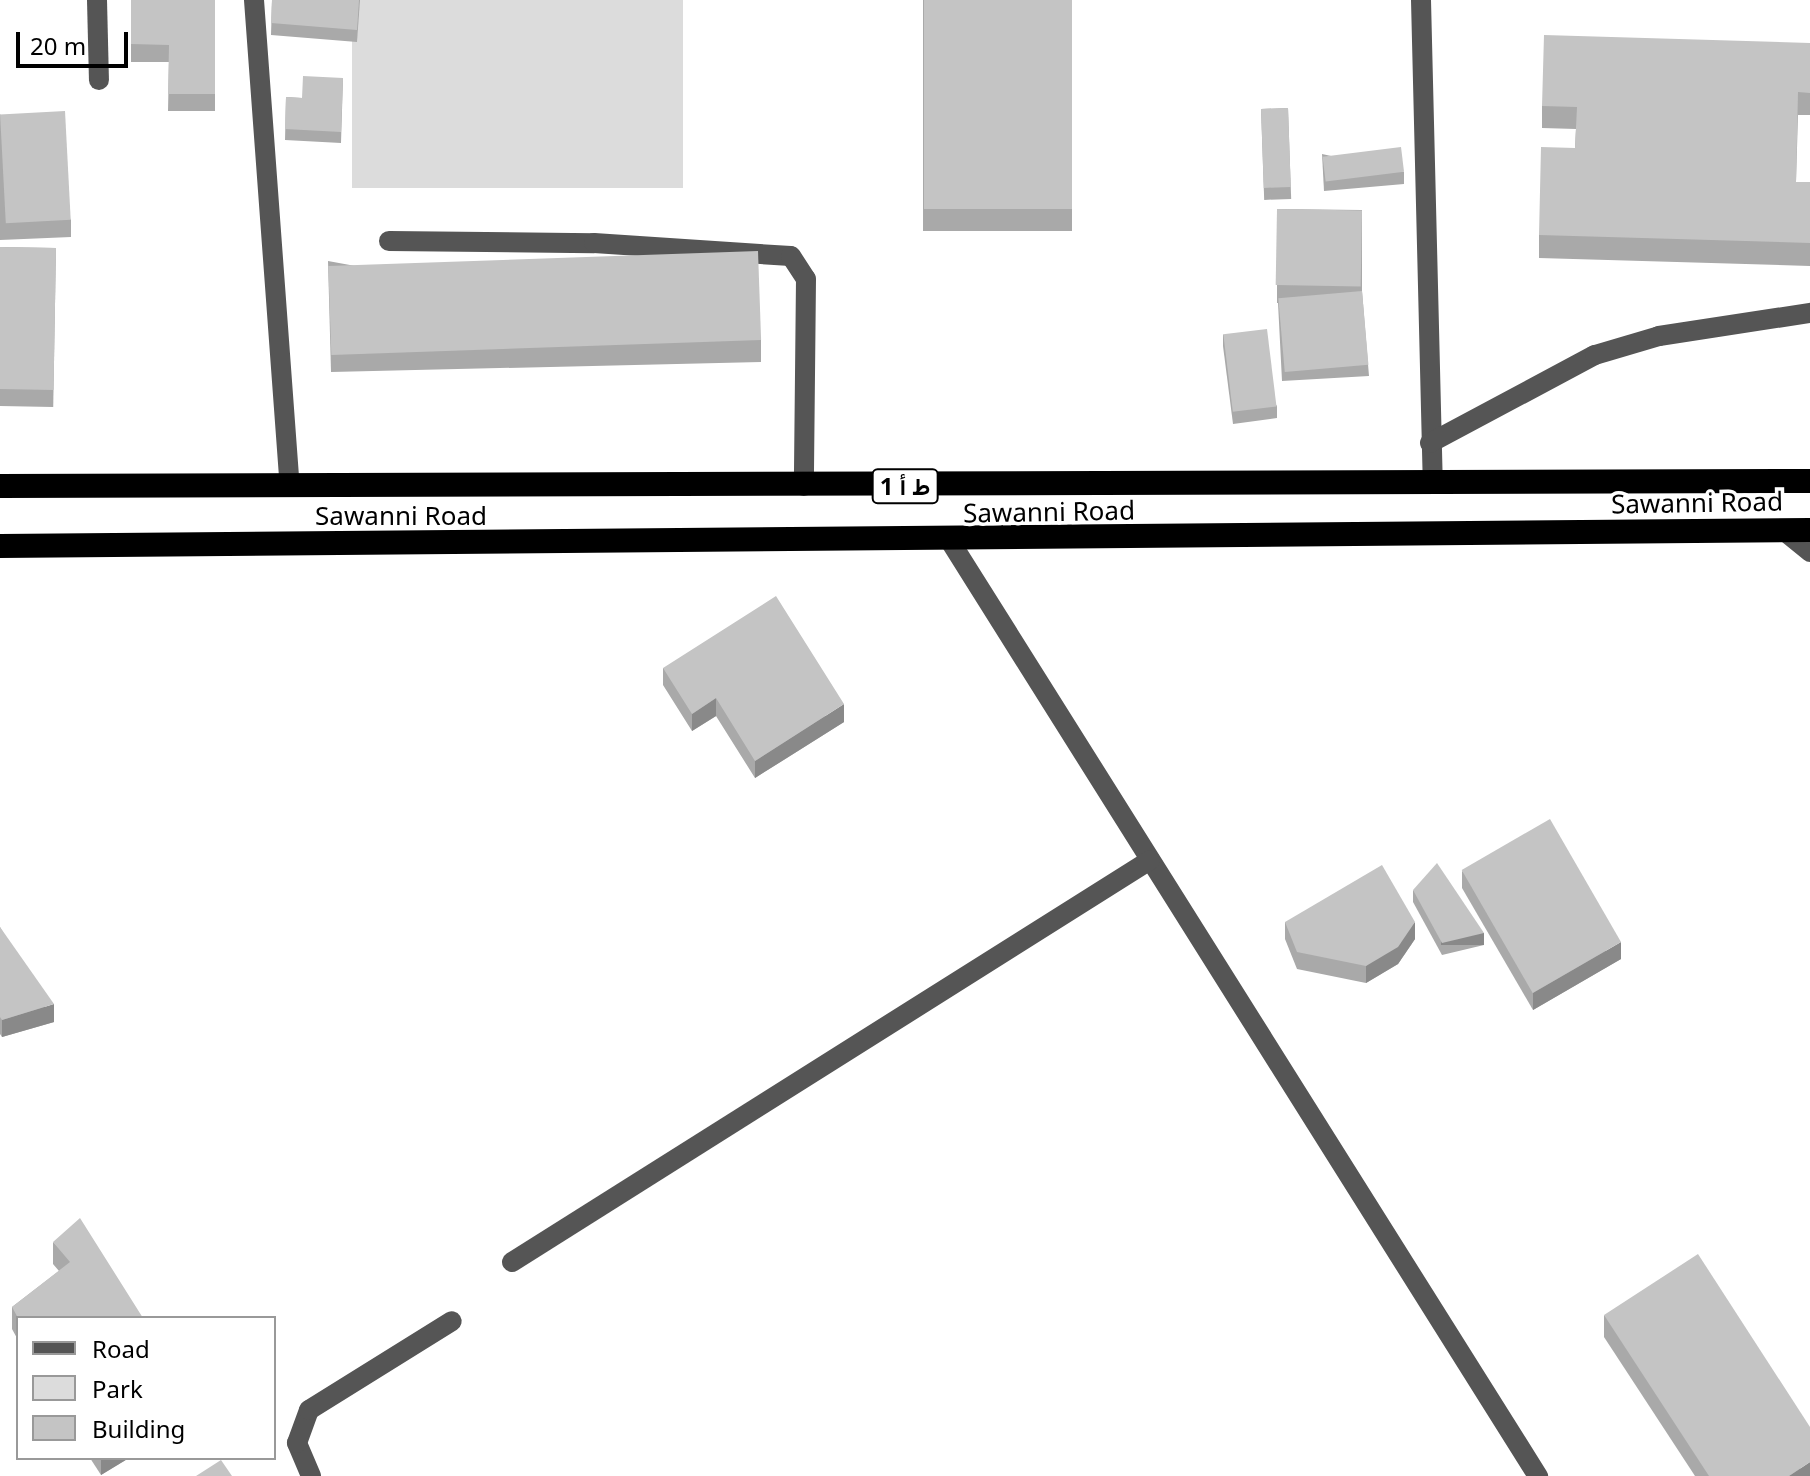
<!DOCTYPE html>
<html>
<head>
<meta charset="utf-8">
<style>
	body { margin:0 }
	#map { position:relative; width:1810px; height:1476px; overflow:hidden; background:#fff; font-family:"Noto Sans",Vazirmatn,sans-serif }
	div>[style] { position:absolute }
	.green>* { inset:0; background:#dcdcdc; transform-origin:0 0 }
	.minor>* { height:20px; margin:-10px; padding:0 10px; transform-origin:10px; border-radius:10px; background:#555 }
	.highway>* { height:24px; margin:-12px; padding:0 12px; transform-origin:12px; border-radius:12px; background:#000 }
	.wall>* { inset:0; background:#a9a9a9; transform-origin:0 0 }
	.shaded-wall>* { inset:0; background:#898989; transform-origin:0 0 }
	.building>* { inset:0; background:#c4c4c4; transform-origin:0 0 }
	span { translate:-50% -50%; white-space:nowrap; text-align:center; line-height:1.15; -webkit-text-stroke:7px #fff; paint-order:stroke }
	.shield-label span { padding:2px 6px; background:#fff; border:2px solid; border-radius:6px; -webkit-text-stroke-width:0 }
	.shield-label { font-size:24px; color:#000; font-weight:700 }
	.street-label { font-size:26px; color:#000 }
	.legend { position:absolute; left:16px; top:1316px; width:260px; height:144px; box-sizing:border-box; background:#fff; border:2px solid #999; margin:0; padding:10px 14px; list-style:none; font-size:24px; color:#000 }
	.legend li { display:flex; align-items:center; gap:16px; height:40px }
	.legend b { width:40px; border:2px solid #999 }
	.scale { position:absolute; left:16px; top:32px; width:112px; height:36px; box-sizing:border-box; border:4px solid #000; border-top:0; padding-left:10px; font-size:24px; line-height:28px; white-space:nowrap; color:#000; -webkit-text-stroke:6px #fff; paint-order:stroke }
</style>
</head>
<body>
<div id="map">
	<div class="green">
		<div style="left:352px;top:0;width:331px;height:188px"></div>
	</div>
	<div class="minor">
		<div style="left:97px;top:0;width:80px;rotate:88.6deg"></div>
		<div style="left:254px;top:0;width:488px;rotate:85.8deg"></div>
		<div style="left:1421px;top:0;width:484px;rotate:88.6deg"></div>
		<div style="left:389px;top:241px;width:205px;rotate:0.6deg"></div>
		<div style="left:594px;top:243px;width:197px;rotate:3.8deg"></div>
		<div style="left:791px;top:256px;width:27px;rotate:57deg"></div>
		<div style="left:806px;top:279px;width:207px;rotate:90.6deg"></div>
		<div style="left:1430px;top:443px;width:187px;rotate:-28.1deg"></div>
		<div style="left:1595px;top:355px;width:67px;rotate:-16.5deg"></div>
		<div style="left:1659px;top:336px;width:153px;rotate:-8.7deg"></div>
		<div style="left:1783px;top:530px;width:35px;rotate:39deg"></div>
		<div style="left:950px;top:541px;width:1105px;rotate:57.84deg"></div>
		<div style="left:512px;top:1262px;width:754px;rotate:-32.21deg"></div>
		<div style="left:311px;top:1476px;width:36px;rotate:-113deg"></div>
		<div style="left:297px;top:1443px;width:35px;rotate:-70deg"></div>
		<div style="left:309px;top:1410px;width:168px;rotate:-31.9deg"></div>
	</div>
	<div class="highway">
		<div style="left:0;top:486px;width:1810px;rotate:-0.16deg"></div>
		<div style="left:0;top:546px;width:1810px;rotate:-0.51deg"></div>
	</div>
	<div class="wall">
		<div style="clip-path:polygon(131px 0,215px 0,215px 111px,168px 111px,169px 62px,131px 62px)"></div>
		<div style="clip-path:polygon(272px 0,360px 0,357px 42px,271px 35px)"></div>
		<div style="left:923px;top:0;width:149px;height:231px"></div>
		<div style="clip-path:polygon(1810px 43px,1810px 115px,1798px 115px,1796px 182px,1810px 182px,1810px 266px,1539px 258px,1539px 235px,1575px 148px,1576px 129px,1542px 128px,1542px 106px)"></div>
		<div style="clip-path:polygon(343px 78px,341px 143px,285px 140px,286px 97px,302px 98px)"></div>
		<div style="left:1288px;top:108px;width:91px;height:27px;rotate:88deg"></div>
		<div style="clip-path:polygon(0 114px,71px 220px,71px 237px,0 240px)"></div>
		<div style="clip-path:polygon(1322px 154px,1404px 172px,1404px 184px,1324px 191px)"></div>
		<div style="clip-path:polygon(1277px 209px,1362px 210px,1362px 291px,1369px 376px,1282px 381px,1278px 303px,1277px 303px)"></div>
		<div style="left:0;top:247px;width:56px;height:159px;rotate:1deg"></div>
		<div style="clip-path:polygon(328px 261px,761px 340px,761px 362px,331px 372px)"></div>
		<div style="clip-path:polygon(1223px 334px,1277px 406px,1277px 418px,1233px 424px,1223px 346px)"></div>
		<div style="clip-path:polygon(663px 668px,844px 722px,755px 778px,716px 716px,692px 731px,663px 685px)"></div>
		<div style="clip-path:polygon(1462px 871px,1621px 959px,1533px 1010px,1462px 888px)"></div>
		<div style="clip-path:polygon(1413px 890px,1484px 945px,1442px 955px,1413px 902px)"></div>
		<div style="clip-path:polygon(1285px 922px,1415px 939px,1398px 964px,1366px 983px,1297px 969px,1285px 939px)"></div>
		<div style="clip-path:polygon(0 927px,54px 1022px,2px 1037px,0 1034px)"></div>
		<div style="clip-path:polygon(53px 1242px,143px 1318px,18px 1318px,18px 1340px,12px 1329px,12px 1307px,59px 1271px,53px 1264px)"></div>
		<div style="clip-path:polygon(1604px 1315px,1810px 1476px,1695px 1476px,1604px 1337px)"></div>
		<div style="clip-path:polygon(90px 1458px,129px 1458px,101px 1475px)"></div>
	</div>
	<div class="shaded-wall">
		<div style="clip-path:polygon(716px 698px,716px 716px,692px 731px,692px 714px)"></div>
		<div style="clip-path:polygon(844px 704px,844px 722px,755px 778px,755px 761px)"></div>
		<div style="clip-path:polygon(1415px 922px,1415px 939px,1398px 964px,1366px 983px,1366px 966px)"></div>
		<div style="left:1484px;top:933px;width:12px;height:43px;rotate:90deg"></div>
		<div style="clip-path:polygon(1621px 942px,1621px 959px,1533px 1010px,1533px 993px)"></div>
		<div style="clip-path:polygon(54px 1004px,54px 1022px,2px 1037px,2px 1020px)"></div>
		<div style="clip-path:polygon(101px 1458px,129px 1458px,101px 1475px)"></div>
		<div style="clip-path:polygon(1810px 1462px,1810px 1476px,1789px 1476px)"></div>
	</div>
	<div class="building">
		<div style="clip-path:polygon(131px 0,215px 0,215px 94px,168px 94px,169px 45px,131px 44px)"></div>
		<div style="clip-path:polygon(272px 0,359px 0,357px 30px,271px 23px)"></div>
		<div style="left:924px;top:0;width:148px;height:209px"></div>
		<div style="clip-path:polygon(1544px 35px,1810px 43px,1810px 93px,1798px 92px,1796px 182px,1810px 182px,1810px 243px,1539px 235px,1541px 147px,1575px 148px,1577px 107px,1542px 106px)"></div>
		<div style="clip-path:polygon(303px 76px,343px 78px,341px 132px,285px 129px,286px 97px,302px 98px)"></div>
		<div style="left:1288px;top:108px;width:79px;height:27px;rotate:88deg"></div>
		<div style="left:65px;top:111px;width:109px;height:65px;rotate:87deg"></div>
		<div style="left:1401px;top:147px;width:25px;height:79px;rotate:83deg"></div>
		<div style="left:1277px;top:209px;width:85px;height:76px;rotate:1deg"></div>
		<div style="left:0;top:247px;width:56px;height:142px;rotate:1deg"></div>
		<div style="left:758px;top:251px;width:89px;height:430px;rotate:88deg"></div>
		<div style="left:1362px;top:291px;width:74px;height:84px;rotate:85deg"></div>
		<div style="left:1267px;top:329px;width:78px;height:44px;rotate:83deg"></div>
		<div style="clip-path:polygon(776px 596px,844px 704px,755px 761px,716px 698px,692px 714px,663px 668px)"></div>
		<div style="left:1550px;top:819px;width:142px;height:102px;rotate:60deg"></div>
		<div style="clip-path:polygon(1437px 863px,1484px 933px,1442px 943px,1413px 890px)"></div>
		<div style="clip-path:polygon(1382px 865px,1415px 922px,1398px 947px,1366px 966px,1297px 952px,1285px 922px)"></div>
		<div style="clip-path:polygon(0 927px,54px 1004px,2px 1020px,0 1017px)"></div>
		<div style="clip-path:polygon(80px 1218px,143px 1318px,18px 1318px,12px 1307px,70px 1262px,53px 1242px)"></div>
		<div style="clip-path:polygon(1698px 1254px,1810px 1427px,1810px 1462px,1789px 1476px,1709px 1476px,1604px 1315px)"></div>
		<div style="clip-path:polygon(221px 1460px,232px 1476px,196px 1476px)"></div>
	</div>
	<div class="shield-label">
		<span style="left:905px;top:486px">ط أ 1</span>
	</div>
	<div class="street-label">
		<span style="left:1697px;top:503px;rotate:-1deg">Sawanni Road</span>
		<span style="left:1049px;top:512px;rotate:-1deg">Sawanni Road</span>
		<span style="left:401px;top:516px">Sawanni Road</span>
	</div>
	<ul class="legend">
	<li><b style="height:10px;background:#555"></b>Road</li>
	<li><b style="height:22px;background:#dcdcdc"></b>Park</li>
	<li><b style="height:22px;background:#c4c4c4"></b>Building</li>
	</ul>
	<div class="scale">20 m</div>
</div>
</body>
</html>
